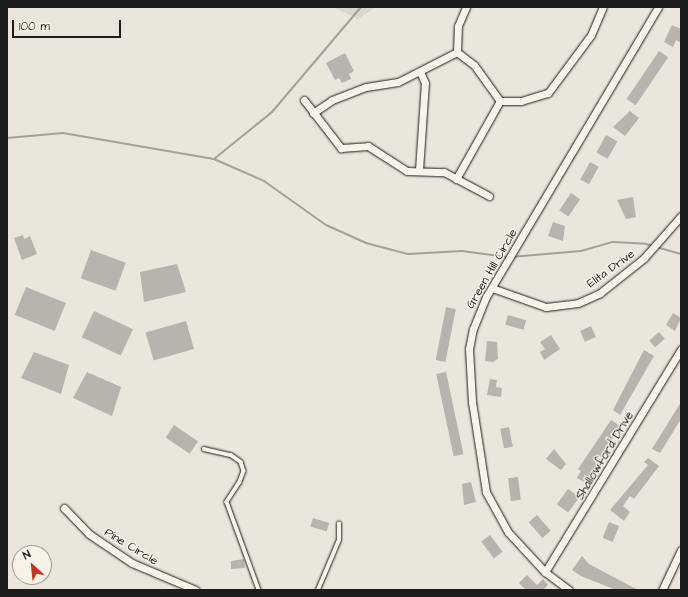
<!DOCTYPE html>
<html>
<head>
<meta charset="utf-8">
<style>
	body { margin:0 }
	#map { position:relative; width:688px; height:597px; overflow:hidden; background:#eae6dc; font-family:"Architects Daughter",sans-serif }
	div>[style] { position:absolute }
	.built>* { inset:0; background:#dad7ce }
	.stream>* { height:2px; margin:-1px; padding:0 1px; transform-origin:1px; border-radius:1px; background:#a3a19a }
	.building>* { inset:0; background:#b6b4ac; transform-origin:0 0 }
	.roads { filter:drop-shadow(0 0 1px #1c1c1c) drop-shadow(0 0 1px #1c1c1c) }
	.lane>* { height:3.5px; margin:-1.75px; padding:0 1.75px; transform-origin:1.75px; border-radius:1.75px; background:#f7f3e8 }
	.street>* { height:7px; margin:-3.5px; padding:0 3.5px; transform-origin:3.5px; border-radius:3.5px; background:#f7f3e8 }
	span { translate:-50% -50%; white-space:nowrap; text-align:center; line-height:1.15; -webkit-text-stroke:3px #f7f3e8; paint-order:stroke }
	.street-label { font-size:12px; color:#1c1c1c }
	.frame { position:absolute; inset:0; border:8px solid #1c1c1c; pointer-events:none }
	.north { position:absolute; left:12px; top:545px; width:40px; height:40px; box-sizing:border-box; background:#f7f3e8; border:1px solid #9f9d96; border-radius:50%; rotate:333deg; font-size:11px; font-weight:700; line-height:16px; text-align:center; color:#1c1c1c }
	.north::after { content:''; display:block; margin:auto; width:14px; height:18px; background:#c8321e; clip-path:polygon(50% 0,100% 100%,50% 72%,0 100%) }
	.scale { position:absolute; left:12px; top:20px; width:109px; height:18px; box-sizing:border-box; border:2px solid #1c1c1c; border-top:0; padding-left:5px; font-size:12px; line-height:14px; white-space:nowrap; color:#1c1c1c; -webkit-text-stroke:3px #f7f3e8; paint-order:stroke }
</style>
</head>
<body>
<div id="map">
	<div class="built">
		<div style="clip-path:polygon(333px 7px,376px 7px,358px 19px)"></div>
	</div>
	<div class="stream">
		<div style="left:7px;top:138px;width:56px;rotate:-5.1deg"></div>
		<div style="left:63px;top:133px;width:153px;rotate:9.8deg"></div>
		<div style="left:214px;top:159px;width:55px;rotate:23.7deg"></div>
		<div style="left:264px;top:181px;width:76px;rotate:35.4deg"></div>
		<div style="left:326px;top:225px;width:44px;rotate:24.2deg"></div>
		<div style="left:366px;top:243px;width:43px;rotate:14.7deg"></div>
		<div style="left:408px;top:254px;width:54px;rotate:-3.2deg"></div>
		<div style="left:462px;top:251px;width:45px;rotate:7.6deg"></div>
		<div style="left:214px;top:159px;width:75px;rotate:-39deg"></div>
		<div style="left:272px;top:112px;width:138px;rotate:-49.7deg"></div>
		<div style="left:511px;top:257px;width:70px;rotate:-4.9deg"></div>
		<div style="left:581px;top:251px;width:33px;rotate:-16deg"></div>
		<div style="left:613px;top:242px;width:33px;rotate:3deg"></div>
		<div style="left:646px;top:244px;width:36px;rotate:16deg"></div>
	</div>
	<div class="building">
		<div style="clip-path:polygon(672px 25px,681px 29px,681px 43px,676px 40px,673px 47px,664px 42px)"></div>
		<div style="left:659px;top:51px;width:11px;height:58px;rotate:34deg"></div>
		<div style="clip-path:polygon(345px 53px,354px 71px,349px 74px,351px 79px,342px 83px,339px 78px,335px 80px,326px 63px)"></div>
		<div style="clip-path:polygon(630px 111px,639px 118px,625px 136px,613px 127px)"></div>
		<div style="left:606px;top:135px;width:13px;height:20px;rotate:29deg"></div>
		<div style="left:590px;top:162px;width:10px;height:20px;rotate:29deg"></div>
		<div style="left:571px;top:193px;width:11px;height:21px;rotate:34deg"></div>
		<div style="clip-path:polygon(633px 197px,636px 217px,626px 219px,617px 200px)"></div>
		<div style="clip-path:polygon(553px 222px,565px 226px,563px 241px,548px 236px)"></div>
		<div style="clip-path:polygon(23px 235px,24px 239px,30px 236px,37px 254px,22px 260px,14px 238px)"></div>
		<div style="left:91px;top:250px;width:37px;height:30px;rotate:20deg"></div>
		<div style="clip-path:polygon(177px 264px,186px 292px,144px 302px,140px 272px)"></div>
		<div style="left:26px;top:287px;width:43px;height:30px;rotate:22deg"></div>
		<div style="left:446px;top:307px;width:10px;height:54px;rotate:11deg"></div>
		<div style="left:94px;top:311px;width:43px;height:29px;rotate:25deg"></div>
		<div style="clip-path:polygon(673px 313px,681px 318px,675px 331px,666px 325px)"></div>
		<div style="left:508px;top:315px;width:19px;height:10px;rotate:16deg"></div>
		<div style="left:186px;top:321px;width:29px;height:42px;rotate:74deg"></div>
		<div style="left:591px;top:326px;width:12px;height:12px;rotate:66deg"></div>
		<div style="left:659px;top:332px;width:9px;height:13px;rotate:49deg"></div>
		<div style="clip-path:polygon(551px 335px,560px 349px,544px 360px,540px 352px,545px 349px,540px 342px)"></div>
		<div style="clip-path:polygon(487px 341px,497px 342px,498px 359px,493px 362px,485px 361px)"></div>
		<div style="clip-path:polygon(644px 350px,654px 356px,620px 415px,613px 410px)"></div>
		<div style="clip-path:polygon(34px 352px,69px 365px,61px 394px,21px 378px)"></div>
		<div style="clip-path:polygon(87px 372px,121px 387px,112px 416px,73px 398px)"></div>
		<div style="left:446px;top:372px;width:84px;height:10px;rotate:78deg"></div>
		<div style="clip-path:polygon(490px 379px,497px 380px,496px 387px,502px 388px,501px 397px,487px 395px)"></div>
		<div style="clip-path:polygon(681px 402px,681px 419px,660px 453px,652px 449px)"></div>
		<div style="clip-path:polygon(611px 420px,620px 426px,586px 483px,577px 478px,581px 471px,578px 469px)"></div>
		<div style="left:174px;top:425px;width:29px;height:15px;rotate:34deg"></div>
		<div style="left:509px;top:427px;width:20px;height:9px;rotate:79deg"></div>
		<div style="clip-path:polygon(554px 449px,566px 464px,561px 470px,546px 459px)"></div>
		<div style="clip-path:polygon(648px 458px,659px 466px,634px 499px,630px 496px,623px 506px,630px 512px,624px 521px,610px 510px,648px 465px,644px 462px)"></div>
		<div style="left:518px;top:477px;width:23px;height:10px;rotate:83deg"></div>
		<div style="clip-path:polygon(471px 482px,476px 502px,464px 505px,462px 484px)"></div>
		<div style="left:568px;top:489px;width:14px;height:19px;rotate:36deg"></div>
		<div style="left:537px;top:515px;width:21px;height:11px;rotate:49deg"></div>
		<div style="left:313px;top:518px;width:17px;height:9px;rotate:17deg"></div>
		<div style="left:609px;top:522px;width:11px;height:17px;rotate:22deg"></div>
		<div style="left:490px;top:535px;width:21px;height:11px;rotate:53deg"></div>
		<div style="clip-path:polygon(582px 556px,589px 564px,638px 590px,616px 590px,581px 576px,572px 570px)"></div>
		<div style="clip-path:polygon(244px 559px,245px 568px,231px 569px,231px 561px)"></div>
		<div style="clip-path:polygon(527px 575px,537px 585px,543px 579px,548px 585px,543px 590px,526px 590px,519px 583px)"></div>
	</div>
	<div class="roads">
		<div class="lane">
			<div style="left:204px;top:449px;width:28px;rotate:13deg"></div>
			<div style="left:231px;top:455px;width:12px;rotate:35deg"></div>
			<div style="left:241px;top:462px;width:9px;rotate:72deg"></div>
			<div style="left:244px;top:471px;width:12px;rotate:110deg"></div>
			<div style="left:240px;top:482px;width:24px;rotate:123deg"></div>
			<div style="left:227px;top:502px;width:94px;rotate:70deg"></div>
			<div style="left:318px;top:590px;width:54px;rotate:-67.2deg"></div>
			<div style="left:339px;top:540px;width:16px;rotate:-90deg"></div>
		</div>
		<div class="street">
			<div style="left:304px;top:100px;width:61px;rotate:52.4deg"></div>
			<div style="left:341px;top:148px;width:27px;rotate:-4deg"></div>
			<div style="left:368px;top:146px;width:46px;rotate:32.7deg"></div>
			<div style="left:407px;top:171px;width:37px;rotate:2deg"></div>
			<div style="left:444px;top:172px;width:51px;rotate:28.1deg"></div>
			<div style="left:500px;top:101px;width:21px"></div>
			<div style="left:521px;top:101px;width:28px;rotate:-17deg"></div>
			<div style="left:548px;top:93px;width:72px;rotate:-53.4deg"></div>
			<div style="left:591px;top:35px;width:30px;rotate:-67deg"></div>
			<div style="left:313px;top:113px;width:23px;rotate:-34deg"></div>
			<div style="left:332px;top:100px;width:36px;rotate:-21deg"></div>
			<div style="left:366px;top:87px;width:32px;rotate:-9deg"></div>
			<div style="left:398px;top:82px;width:66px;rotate:-27deg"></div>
			<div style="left:457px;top:52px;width:26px;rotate:-88deg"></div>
			<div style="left:458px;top:26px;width:21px;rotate:-67deg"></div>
			<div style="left:419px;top:170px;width:87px;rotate:-86.1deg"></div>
			<div style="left:425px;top:83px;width:12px;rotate:-114deg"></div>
			<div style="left:456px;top:179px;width:90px;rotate:-60.6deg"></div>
			<div style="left:500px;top:101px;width:44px;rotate:-125.8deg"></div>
			<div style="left:474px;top:65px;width:21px;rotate:-143deg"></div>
			<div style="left:492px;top:288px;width:57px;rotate:19.4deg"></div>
			<div style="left:546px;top:307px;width:32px;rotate:-7deg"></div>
			<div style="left:578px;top:303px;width:24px;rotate:-24deg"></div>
			<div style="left:600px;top:293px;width:56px;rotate:-38.5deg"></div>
			<div style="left:644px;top:258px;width:56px;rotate:-48.6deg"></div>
			<div style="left:64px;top:508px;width:36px;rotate:46deg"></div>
			<div style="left:89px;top:534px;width:52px;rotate:34deg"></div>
			<div style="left:132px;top:563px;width:69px;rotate:22.9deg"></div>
			<div style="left:545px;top:572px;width:261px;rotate:-58.6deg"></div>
			<div style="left:569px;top:590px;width:30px;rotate:-143deg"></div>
			<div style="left:545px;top:572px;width:54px;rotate:-132.8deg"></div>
			<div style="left:508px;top:532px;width:46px;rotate:-118.8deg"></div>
			<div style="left:486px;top:492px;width:91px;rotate:-98.8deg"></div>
			<div style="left:472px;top:402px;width:53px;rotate:-93.2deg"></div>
			<div style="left:469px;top:349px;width:20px;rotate:-79deg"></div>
			<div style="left:473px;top:329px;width:35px;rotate:-68deg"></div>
			<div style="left:486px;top:297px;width:337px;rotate:-59.3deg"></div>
			<div style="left:662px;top:590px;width:44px;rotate:-64.6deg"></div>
		</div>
	</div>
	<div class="street-label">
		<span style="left:492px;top:269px;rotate:-60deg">Green Hill Circle</span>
		<span style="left:611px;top:269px;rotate:-36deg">Elita Drive</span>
		<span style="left:605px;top:456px;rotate:-59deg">Shallowford Drive</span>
		<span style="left:131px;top:547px;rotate:31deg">Pine Circle</span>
	</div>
	<div class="frame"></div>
	<div class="north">N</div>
	<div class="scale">100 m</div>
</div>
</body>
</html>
